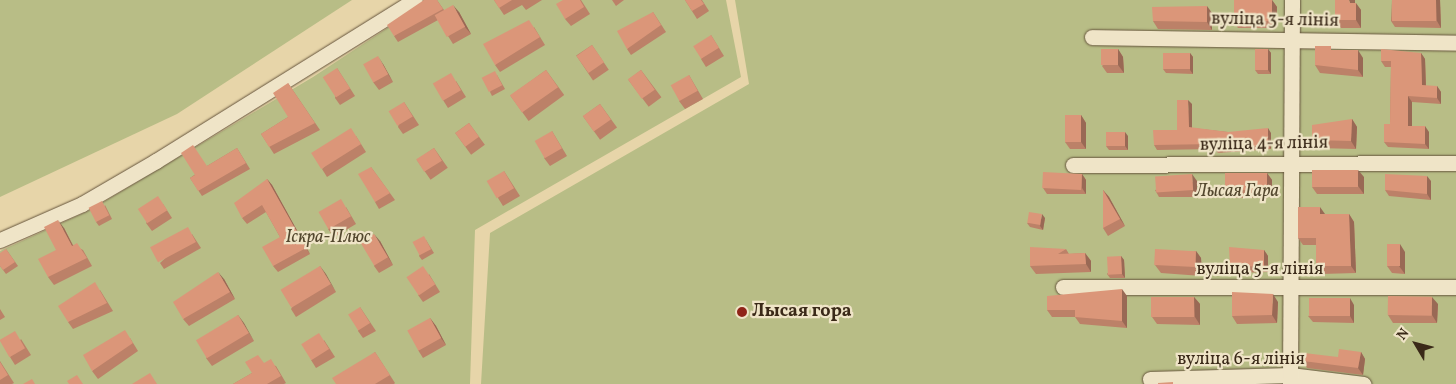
<!DOCTYPE html>
<html>
<head>
<meta charset="utf-8">
<style>
	body { margin:0 }
	#map { position:relative; width:1456px; height:384px; overflow:hidden; background:#e7d5a9; font-family:Vollkorn,serif }
	div>[style] { position:absolute }
	.green>* { inset:0; background:#b8bd86 }
	.roads { filter:drop-shadow(0 0 1px #65543c) drop-shadow(0 0 1px #65543c) }
	.street>* { height:15px; margin:-7.5px; padding:0 7.5px; transform-origin:7.5px; border-radius:7.5px; background:#efe4c7 }
	.wall>* { inset:0; background:#bc8168; transform-origin:0 0 }
	.shaded-wall>* { inset:0; background:#996955 }
	.building>* { inset:0; background:#db9679; transform-origin:0 0 }
	.dots>* { width:14px; height:14px; translate:-50% -50%; box-sizing:border-box; border:2px solid #efe4c7; border-radius:50% }
	span { translate:-50% -50%; white-space:nowrap; text-align:center; line-height:1.15; -webkit-text-stroke:4.5px #efe4c7; paint-order:stroke }
	.street-label { font-size:18px; color:#3a2918 }
	.park-label { font-size:18px; color:#53472e; font-style:italic }
	.poi-label { font-size:18px; color:#3a2918; font-weight:700 }
	.left { translate:0 -50%; text-align:left }
	.north { position:absolute; left:1391px; top:319px; width:50px; height:50px; -webkit-text-stroke:4px #efe4c7; paint-order:stroke; rotate:307deg; font-size:14px; font-weight:700; line-height:20px; text-align:center; color:#3a2918 }
	.north::after { content:''; display:block; margin:auto; width:18px; height:22px; background:#3a2918; clip-path:polygon(50% 0,100% 100%,50% 72%,0 100%) }
</style>
</head>
<body>
<div id="map">
	<div class="green">
		<div style="clip-path:polygon(0 0,352px 0,177px 114px,0 197px)"></div>
		<div style="clip-path:polygon(430px 0,726px 0,741px 77px,475px 230px,470px 384px,0 384px,0 251px,90px 210px,313px 77px)"></div>
		<div style="clip-path:polygon(735px 0,1456px 0,1456px 384px,481px 384px,490px 233px,749px 84px)"></div>
	</div>
	<div class="roads">
		<div class="street">
			<div style="left:1092px;top:37px;width:364px;rotate:0.9deg"></div>
			<div style="left:1073px;top:165px;width:383px;rotate:-0.3deg"></div>
			<div style="left:0;top:240px;width:90px;rotate:-23.7deg"></div>
			<div style="left:82px;top:204px;width:86px;rotate:-30.2deg"></div>
			<div style="left:156px;top:161px;width:305px;rotate:-31.9deg"></div>
			<div style="left:1063px;top:287px;width:393px"></div>
			<div style="left:1150px;top:379px;width:140px;rotate:-1.6deg"></div>
			<div style="left:1290px;top:375px;width:74px;rotate:7deg"></div>
			<div style="left:1290px;top:384px;width:384px;rotate:-89.7deg"></div>
		</div>
	</div>
	<div class="wall">
		<div style="clip-path:polygon(437px 0,444px 10px,459px 12px,471px 34px,453px 44px,438px 20px,398px 42px,394px 36px)"></div>
		<div style="clip-path:polygon(494px 0,542px 0,526px 10px,522px 5px,504px 15px)"></div>
		<div style="clip-path:polygon(563px 0,581px 0,590px 14px,571px 26px,565px 19px)"></div>
		<div style="clip-path:polygon(612px 0,624px 0,616px 6px)"></div>
		<div style="clip-path:polygon(685px 0,702px 0,709px 11px,697px 19px)"></div>
		<div style="clip-path:polygon(1272px 0,1277px 7px,1276px 28px,1238px 28px,1234px 22px)"></div>
		<div style="clip-path:polygon(1392px 0,1440px 0,1441px 28px,1395px 27px,1391px 21px)"></div>
		<div style="clip-path:polygon(1355px 3px,1361px 10px,1361px 28px,1341px 28px,1335px 20px)"></div>
		<div style="clip-path:polygon(653px 12px,666px 32px,631px 55px,627px 49px)"></div>
		<div style="clip-path:polygon(1212px 13px,1212px 30px,1158px 29px,1153px 21px)"></div>
		<div style="clip-path:polygon(534px 27px,545px 45px,500px 72px,495px 65px)"></div>
		<div style="clip-path:polygon(711px 35px,724px 56px,706px 67px,701px 59px)"></div>
		<div style="left:592px;top:45px;width:30px;height:19px;rotate:56deg"></div>
		<div style="clip-path:polygon(1118px 49px,1123px 57px,1124px 73px,1107px 73px,1102px 66px)"></div>
		<div style="clip-path:polygon(1268px 49px,1271px 53px,1271px 74px,1258px 74px,1255px 70px)"></div>
		<div style="clip-path:polygon(1334px 50px,1363px 58px,1363px 77px,1320px 73px,1315px 65px)"></div>
		<div style="clip-path:polygon(1190px 53px,1193px 57px,1193px 74px,1166px 73px,1163px 69px)"></div>
		<div style="clip-path:polygon(1421px 53px,1425px 59px,1426px 86px,1437px 86px,1441px 92px,1441px 104px,1412px 102px,1412px 126px,1429px 132px,1429px 149px,1388px 147px,1384px 142px,1390px 124px,1391px 67px,1385px 67px,1381px 61px)"></div>
		<div style="clip-path:polygon(383px 64px,393px 82px,379px 90px,373px 82px)"></div>
		<div style="clip-path:polygon(337px 68px,355px 96px,340px 105px,335px 98px)"></div>
		<div style="left:546px;top:70px;width:31px;height:44px;rotate:54deg"></div>
		<div style="left:641px;top:70px;width:34px;height:16px;rotate:53deg"></div>
		<div style="clip-path:polygon(497px 75px,505px 89px,492px 96px,490px 92px)"></div>
		<div style="clip-path:polygon(689px 75px,703px 99px,685px 109px,679px 101px)"></div>
		<div style="clip-path:polygon(456px 81px,466px 97px,448px 108px,443px 100px)"></div>
		<div style="clip-path:polygon(288px 83px,320px 130px,274px 154px,261px 134px,288px 117px)"></div>
		<div style="clip-path:polygon(404px 102px,419px 125px,403px 134px,398px 127px)"></div>
		<div style="left:600px;top:104px;width:29px;height:21px;rotate:54deg"></div>
		<div style="clip-path:polygon(1192px 104px,1192px 128px,1228px 132px,1271px 133px,1271px 149px,1218px 153px,1215px 149px,1157px 150px,1154px 145px,1177px 130px)"></div>
		<div style="clip-path:polygon(1081px 115px,1086px 123px,1086px 149px,1070px 149px,1065px 142px)"></div>
		<div style="clip-path:polygon(1352px 119px,1357px 127px,1356px 149px,1318px 148px,1312px 140px)"></div>
		<div style="left:469px;top:123px;width:27px;height:17px;rotate:54deg"></div>
		<div style="clip-path:polygon(552px 131px,567px 156px,550px 166px,544px 158px)"></div>
		<div style="clip-path:polygon(356px 136px,366px 152px,327px 177px,322px 169px)"></div>
		<div style="clip-path:polygon(1128px 136px,1128px 150px,1109px 150px,1106px 146px)"></div>
		<div style="clip-path:polygon(237px 148px,250px 169px,202px 196px,190px 178px,207px 166px)"></div>
		<div style="left:434px;top:148px;width:24px;height:21px;rotate:55deg"></div>
		<div style="clip-path:polygon(371px 167px,395px 200px,379px 209px,375px 202px)"></div>
		<div style="clip-path:polygon(504px 171px,520px 196px,503px 206px,498px 198px)"></div>
		<div style="clip-path:polygon(1267px 173px,1272px 180px,1272px 197px,1231px 198px,1225px 190px)"></div>
		<div style="clip-path:polygon(1082px 174px,1086px 180px,1086px 194px,1047px 194px,1043px 188px)"></div>
		<div style="clip-path:polygon(1364px 177px,1364px 194px,1317px 194px,1312px 187px)"></div>
		<div style="clip-path:polygon(267px 179px,272px 185px,310px 254px,278px 272px,273px 266px,280px 237px,266px 212px,247px 224px,242px 218px)"></div>
		<div style="clip-path:polygon(1197px 181px,1197px 197px,1159px 197px,1155px 190px)"></div>
		<div style="clip-path:polygon(1431px 181px,1431px 200px,1389px 196px,1385px 190px)"></div>
		<div style="clip-path:polygon(1103px 190px,1109px 197px,1125px 226px,1108px 236px,1103px 228px)"></div>
		<div style="clip-path:polygon(163px 204px,172px 218px,152px 231px,146px 223px)"></div>
		<div style="clip-path:polygon(105px 205px,112px 219px,99px 226px,96px 222px)"></div>
		<div style="clip-path:polygon(346px 207px,356px 224px,334px 237px,328px 229px)"></div>
		<div style="clip-path:polygon(1325px 214px,1349px 214px,1354px 222px,1356px 273px,1321px 274px,1316px 266px,1316px 245px,1303px 245px,1298px 238px)"></div>
		<div style="clip-path:polygon(1045px 218px,1043px 230px,1030px 227px,1027px 223px)"></div>
		<div style="clip-path:polygon(64px 228px,73px 245px,83px 250px,92px 266px,54px 285px,48px 277px)"></div>
		<div style="clip-path:polygon(192px 234px,201px 248px,164px 269px,160px 263px)"></div>
		<div style="clip-path:polygon(426px 240px,434px 253px,422px 260px,419px 256px)"></div>
		<div style="clip-path:polygon(380px 241px,393px 265px,379px 273px,374px 266px)"></div>
		<div style="clip-path:polygon(6px 249px,18px 266px,6px 274px,0 266px)"></div>
		<div style="clip-path:polygon(1066px 249px,1069px 254px,1085px 253px,1091px 261px,1091px 272px,1036px 274px,1030px 266px)"></div>
		<div style="clip-path:polygon(1264px 250px,1268px 256px,1268px 272px,1234px 273px,1230px 267px)"></div>
		<div style="clip-path:polygon(1196px 251px,1201px 258px,1202px 276px,1161px 273px,1155px 265px)"></div>
		<div style="clip-path:polygon(1405px 252px,1405px 274px,1392px 273px,1387px 266px)"></div>
		<div style="clip-path:polygon(1121px 256px,1124px 260px,1125px 278px,1110px 278px,1107px 274px)"></div>
		<div style="clip-path:polygon(320px 266px,336px 292px,296px 317px,291px 309px)"></div>
		<div style="clip-path:polygon(429px 274px,440px 292px,423px 302px,418px 295px)"></div>
		<div style="clip-path:polygon(224px 279px,235px 299px,189px 326px,183px 319px)"></div>
		<div style="clip-path:polygon(100px 290px,113px 311px,73px 329px,68px 322px)"></div>
		<div style="clip-path:polygon(1127px 296px,1127px 328px,1080px 324px,1075px 317px,1052px 317px,1047px 310px)"></div>
		<div style="clip-path:polygon(1194px 297px,1200px 304px,1200px 325px,1157px 324px,1152px 317px)"></div>
		<div style="clip-path:polygon(1278px 302px,1277px 323px,1237px 324px,1232px 316px)"></div>
		<div style="clip-path:polygon(1438px 304px,1437px 323px,1393px 323px,1388px 315px)"></div>
		<div style="clip-path:polygon(1354px 305px,1354px 323px,1313px 322px,1308px 316px)"></div>
		<div style="clip-path:polygon(360px 307px,376px 331px,363px 338px,358px 331px)"></div>
		<div style="clip-path:polygon(0 309px,5px 317px,0 320px)"></div>
		<div style="clip-path:polygon(238px 315px,254px 341px,212px 366px,206px 358px)"></div>
		<div style="clip-path:polygon(430px 318px,436px 326px,446px 345px,423px 358px,418px 350px)"></div>
		<div style="clip-path:polygon(130px 338px,138px 351px,98px 379px,92px 371px)"></div>
		<div style="clip-path:polygon(21px 339px,31px 355px,15px 365px,10px 357px)"></div>
		<div style="clip-path:polygon(324px 340px,335px 357px,316px 368px,311px 360px)"></div>
		<div style="clip-path:polygon(375px 352px,395px 383px,394px 384px,336px 384px)"></div>
		<div style="clip-path:polygon(1361px 352px,1365px 359px,1363px 375px,1307px 368px,1303px 361px,1338px 357px)"></div>
		<div style="clip-path:polygon(0 361px,14px 383px,12px 384px,0 384px)"></div>
		<div style="clip-path:polygon(264px 363px,276px 366px,286px 383px,284px 384px,233px 384px,252px 373px)"></div>
	</div>
	<div class="shaded-wall">
		<div style="clip-path:polygon(1272px 0,1277px 7px,1276px 28px,1272px 21px)"></div>
		<div style="clip-path:polygon(1349px 0,1355px 0,1355px 10px,1350px 3px)"></div>
		<div style="clip-path:polygon(1436px 0,1440px 0,1441px 28px,1437px 21px)"></div>
		<div style="clip-path:polygon(1356px 3px,1361px 10px,1361px 28px,1356px 20px)"></div>
		<div style="clip-path:polygon(453px 5px,459px 12px,471px 34px,465px 27px)"></div>
		<div style="clip-path:polygon(1207px 6px,1212px 13px,1212px 30px,1207px 22px)"></div>
		<div style="clip-path:polygon(1118px 49px,1123px 57px,1124px 73px,1118px 65px)"></div>
		<div style="clip-path:polygon(1268px 49px,1271px 53px,1271px 74px,1268px 70px)"></div>
		<div style="clip-path:polygon(1358px 50px,1363px 58px,1363px 77px,1358px 70px)"></div>
		<div style="clip-path:polygon(1190px 53px,1193px 57px,1193px 74px,1190px 70px)"></div>
		<div style="clip-path:polygon(1421px 53px,1425px 59px,1426px 91px,1422px 85px)"></div>
		<div style="clip-path:polygon(378px 56px,383px 64px,393px 82px,388px 74px)"></div>
		<div style="clip-path:polygon(1437px 86px,1441px 92px,1441px 104px,1437px 98px)"></div>
		<div style="clip-path:polygon(1408px 96px,1412px 102px,1412px 132px,1408px 126px)"></div>
		<div style="clip-path:polygon(1188px 100px,1192px 104px,1192px 132px,1189px 127px)"></div>
		<div style="clip-path:polygon(1081px 115px,1086px 123px,1086px 149px,1081px 142px)"></div>
		<div style="clip-path:polygon(1352px 119px,1357px 127px,1356px 149px,1351px 141px)"></div>
		<div style="clip-path:polygon(1425px 126px,1429px 132px,1429px 149px,1425px 144px)"></div>
		<div style="clip-path:polygon(1268px 128px,1271px 133px,1271px 149px,1268px 145px)"></div>
		<div style="clip-path:polygon(1125px 132px,1128px 136px,1128px 150px,1125px 146px)"></div>
		<div style="clip-path:polygon(1358px 170px,1364px 177px,1364px 194px,1358px 186px)"></div>
		<div style="clip-path:polygon(1267px 173px,1272px 180px,1272px 197px,1266px 190px)"></div>
		<div style="clip-path:polygon(1082px 174px,1086px 180px,1086px 194px,1082px 188px)"></div>
		<div style="clip-path:polygon(1192px 174px,1197px 181px,1197px 197px,1193px 190px)"></div>
		<div style="clip-path:polygon(1427px 176px,1431px 181px,1431px 200px,1427px 194px)"></div>
		<div style="clip-path:polygon(267px 179px,272px 185px,310px 254px,306px 248px)"></div>
		<div style="clip-path:polygon(1103px 190px,1109px 197px,1125px 226px,1120px 219px)"></div>
		<div style="clip-path:polygon(1320px 207px,1325px 214px,1320px 214px)"></div>
		<div style="clip-path:polygon(1042px 214px,1045px 218px,1043px 230px,1040px 226px)"></div>
		<div style="clip-path:polygon(1349px 214px,1354px 222px,1356px 273px,1351px 266px)"></div>
		<div style="clip-path:polygon(58px 220px,64px 228px,77px 254px,72px 246px)"></div>
		<div style="clip-path:polygon(374px 234px,380px 241px,393px 265px,388px 257px)"></div>
		<div style="clip-path:polygon(1400px 244px,1405px 252px,1405px 274px,1399px 266px)"></div>
		<div style="clip-path:polygon(1264px 250px,1268px 256px,1268px 272px,1264px 266px)"></div>
		<div style="clip-path:polygon(1196px 251px,1201px 258px,1202px 276px,1196px 268px)"></div>
		<div style="clip-path:polygon(1085px 253px,1091px 261px,1091px 272px,1086px 264px)"></div>
		<div style="clip-path:polygon(1121px 256px,1124px 260px,1125px 278px,1122px 274px)"></div>
		<div style="clip-path:polygon(320px 266px,326px 274px,336px 292px,331px 284px)"></div>
		<div style="clip-path:polygon(218px 272px,224px 279px,235px 299px,230px 292px)"></div>
		<div style="clip-path:polygon(1122px 289px,1127px 296px,1127px 328px,1122px 321px)"></div>
		<div style="clip-path:polygon(1273px 294px,1278px 302px,1277px 323px,1272px 315px)"></div>
		<div style="clip-path:polygon(1194px 297px,1200px 304px,1200px 325px,1195px 317px)"></div>
		<div style="clip-path:polygon(1432px 297px,1438px 304px,1437px 323px,1432px 315px)"></div>
		<div style="clip-path:polygon(1350px 298px,1354px 305px,1354px 323px,1350px 316px)"></div>
		<div style="clip-path:polygon(238px 315px,244px 323px,254px 341px,249px 333px)"></div>
		<div style="clip-path:polygon(430px 318px,436px 326px,446px 345px,441px 338px)"></div>
		<div style="clip-path:polygon(1361px 352px,1365px 359px,1363px 375px,1358px 368px)"></div>
	</div>
	<div class="building">
		<div style="clip-path:polygon(424px 0,437px 0,443px 9px,394px 36px,387px 25px)"></div>
		<div style="clip-path:polygon(494px 0,512px 0,499px 8px)"></div>
		<div style="clip-path:polygon(563px 0,580px 0,584px 7px,565px 19px,556px 4px)"></div>
		<div style="clip-path:polygon(685px 0,701px 0,704px 4px,692px 11px)"></div>
		<div style="left:1272px;top:0;width:21px;height:38px;rotate:90deg"></div>
		<div style="clip-path:polygon(1335px 0,1349px 0,1350px 3px,1356px 3px,1356px 20px,1335px 20px)"></div>
		<div style="left:1392px;top:0;width:44px;height:21px"></div>
		<div style="left:453px;top:5px;width:25px;height:21px;rotate:61deg"></div>
		<div style="clip-path:polygon(1207px 6px,1207px 22px,1153px 21px,1152px 7px)"></div>
		<div style="clip-path:polygon(653px 12px,661px 25px,627px 49px,617px 31px)"></div>
		<div style="clip-path:polygon(529px 20px,540px 37px,495px 65px,483px 44px)"></div>
		<div style="left:711px;top:35px;width:15px;height:21px;rotate:58deg"></div>
		<div style="left:592px;top:45px;width:21px;height:19px;rotate:55deg"></div>
		<div style="clip-path:polygon(1315px 46px,1331px 46px,1331px 50px,1358px 50px,1358px 70px,1315px 65px)"></div>
		<div style="left:1118px;top:49px;width:16px;height:17px;rotate:90deg"></div>
		<div style="left:1268px;top:49px;width:21px;height:13px;rotate:90deg"></div>
		<div style="clip-path:polygon(1381px 49px,1421px 53px,1422px 85px,1437px 86px,1437px 98px,1408px 96px,1408px 126px,1425px 126px,1425px 144px,1384px 142px,1384px 124px,1390px 124px,1391px 61px,1381px 61px)"></div>
		<div style="left:1163px;top:53px;width:27px;height:16px"></div>
		<div style="left:378px;top:56px;width:21px;height:17px;rotate:61deg"></div>
		<div style="left:337px;top:68px;width:24px;height:17px;rotate:57deg"></div>
		<div style="left:546px;top:70px;width:21px;height:44px;rotate:55deg"></div>
		<div style="left:641px;top:70px;width:24px;height:16px;rotate:55deg"></div>
		<div style="left:495px;top:71px;width:16px;height:15px;rotate:63deg"></div>
		<div style="left:451px;top:73px;width:20px;height:21px;rotate:60deg"></div>
		<div style="left:689px;top:75px;width:18px;height:21px;rotate:61deg"></div>
		<div style="clip-path:polygon(288px 83px,315px 123px,269px 147px,261px 134px,288px 117px,273px 93px)"></div>
		<div style="clip-path:polygon(1177px 100px,1188px 100px,1189px 127px,1228px 132px,1268px 128px,1268px 145px,1214px 148px,1214px 144px,1154px 145px,1153px 130px,1177px 130px)"></div>
		<div style="left:404px;top:102px;width:17px;height:18px;rotate:59deg"></div>
		<div style="left:600px;top:104px;width:19px;height:21px;rotate:55deg"></div>
		<div style="left:1065px;top:115px;width:16px;height:27px"></div>
		<div style="clip-path:polygon(1352px 119px,1351px 141px,1312px 140px,1312px 125px)"></div>
		<div style="left:469px;top:123px;width:17px;height:17px;rotate:54deg"></div>
		<div style="left:351px;top:128px;width:19px;height:47px;rotate:58deg"></div>
		<div style="left:552px;top:131px;width:20px;height:20px;rotate:60deg"></div>
		<div style="left:1106px;top:132px;width:19px;height:14px"></div>
		<div style="clip-path:polygon(193px 145px,207px 166px,237px 148px,246px 163px,198px 191px,190px 178px,195px 175px,181px 153px)"></div>
		<div style="left:434px;top:148px;width:15px;height:21px;rotate:58deg"></div>
		<div style="clip-path:polygon(371px 167px,390px 193px,375px 202px,358px 174px)"></div>
		<div style="left:1312px;top:170px;width:46px;height:17px"></div>
		<div style="left:504px;top:171px;width:20px;height:20px;rotate:60deg"></div>
		<div style="left:1043px;top:172px;width:39px;height:16px;rotate:3deg"></div>
		<div style="left:1225px;top:173px;width:42px;height:17px"></div>
		<div style="left:1192px;top:174px;width:16px;height:37px;rotate:86deg"></div>
		<div style="clip-path:polygon(1385px 174px,1427px 176px,1427px 194px,1385px 190px)"></div>
		<div style="clip-path:polygon(267px 179px,306px 248px,273px 266px,262px 247px,280px 237px,262px 205px,242px 218px,234px 203px)"></div>
		<div style="clip-path:polygon(1103px 190px,1120px 219px,1103px 228px)"></div>
		<div style="left:158px;top:196px;width:17px;height:24px;rotate:57deg"></div>
		<div style="left:341px;top:199px;width:20px;height:26px;rotate:60deg"></div>
		<div style="left:102px;top:201px;width:16px;height:15px;rotate:63deg"></div>
		<div style="clip-path:polygon(1298px 207px,1320px 207px,1320px 214px,1349px 214px,1351px 266px,1316px 266px,1316px 238px,1298px 238px)"></div>
		<div style="left:1029px;top:212px;width:13px;height:11px;rotate:9deg"></div>
		<div style="clip-path:polygon(58px 220px,72px 246px,77px 243px,87px 258px,48px 277px,38px 259px,56px 250px,44px 227px)"></div>
		<div style="left:188px;top:227px;width:17px;height:43px;rotate:62deg"></div>
		<div style="left:374px;top:234px;width:27px;height:16px;rotate:59deg"></div>
		<div style="left:424px;top:236px;width:15px;height:13px;rotate:62deg"></div>
		<div style="left:1387px;top:244px;width:13px;height:22px"></div>
		<div style="clip-path:polygon(1030px 247px,1066px 249px,1058px 254px,1085px 253px,1086px 264px,1030px 266px)"></div>
		<div style="clip-path:polygon(1229px 247px,1264px 250px,1264px 266px,1230px 267px)"></div>
		<div style="clip-path:polygon(6px 249px,15px 262px,3px 270px,0 266px,0 253px)"></div>
		<div style="left:1155px;top:249px;width:41px;height:16px;rotate:3deg"></div>
		<div style="left:1121px;top:256px;width:18px;height:14px;rotate:87deg"></div>
		<div style="left:320px;top:266px;width:21px;height:46px;rotate:59deg"></div>
		<div style="left:423px;top:266px;width:22px;height:20px;rotate:56deg"></div>
		<div style="clip-path:polygon(218px 272px,230px 292px,183px 319px,173px 302px)"></div>
		<div style="clip-path:polygon(95px 282px,107px 303px,68px 322px,58px 306px)"></div>
		<div style="clip-path:polygon(1122px 289px,1122px 321px,1075px 317px,1075px 310px,1047px 310px,1047px 296px)"></div>
		<div style="clip-path:polygon(1232px 292px,1273px 294px,1272px 315px,1232px 316px)"></div>
		<div style="left:1388px;top:296px;width:44px;height:19px;rotate:1deg"></div>
		<div style="left:1151px;top:297px;width:43px;height:20px"></div>
		<div style="left:1350px;top:298px;width:18px;height:41px;rotate:90deg"></div>
		<div style="left:360px;top:307px;width:19px;height:14px;rotate:58deg"></div>
		<div style="left:238px;top:315px;width:21px;height:49px;rotate:59deg"></div>
		<div style="left:430px;top:318px;width:23px;height:26px;rotate:61deg"></div>
		<div style="clip-path:polygon(125px 330px,133px 343px,92px 371px,83px 355px)"></div>
		<div style="left:15px;top:331px;width:20px;height:18px;rotate:60deg"></div>
		<div style="left:319px;top:333px;width:19px;height:21px;rotate:58deg"></div>
		<div style="clip-path:polygon(1339px 349px,1361px 352px,1358px 368px,1303px 361px,1304px 353px,1338px 357px)"></div>
		<div style="clip-path:polygon(375px 352px,390px 375px,375px 384px,336px 384px,332px 378px)"></div>
		<div style="clip-path:polygon(258px 355px,264px 363px,271px 359px,281px 376px,267px 384px,233px 384px,252px 373px,245px 362px)"></div>
		<div style="clip-path:polygon(0 362px,8px 375px,0 380px)"></div>
		<div style="clip-path:polygon(150px 373px,157px 384px,132px 384px)"></div>
		<div style="clip-path:polygon(77px 375px,83px 384px,69px 384px,67px 381px)"></div>
		<div style="clip-path:polygon(32px 379px,35px 384px,23px 384px)"></div>
		<div style="clip-path:polygon(1173px 382px,1173px 384px,1158px 384px,1158px 383px)"></div>
	</div>
	<div class="dots">
		<div style="left:742px;top:312px;background:#8f2418"></div>
	</div>
	<div class="street-label">
		<span style="left:1275px;top:21px;rotate:1deg">вуліца 3-я лінія</span>
		<span style="left:1264px;top:145px;rotate:-1deg">вуліца 4-я лінія</span>
		<span style="left:1260px;top:270px">вуліца 5-я лінія</span>
		<span style="left:1241px;top:360px">вуліца 6-я лінія</span>
	</div>
	<div class="park-label">
		<span style="left:1237px;top:192px">Лысая Гара</span>
		<span style="left:328px;top:238px">Іскра-Плюс</span>
	</div>
	<div class="poi-label">
		<span class="left" style="left:752px;top:312px">Лысая гора</span>
	</div>
	<div class="north">N</div>
</div>
</body>
</html>
